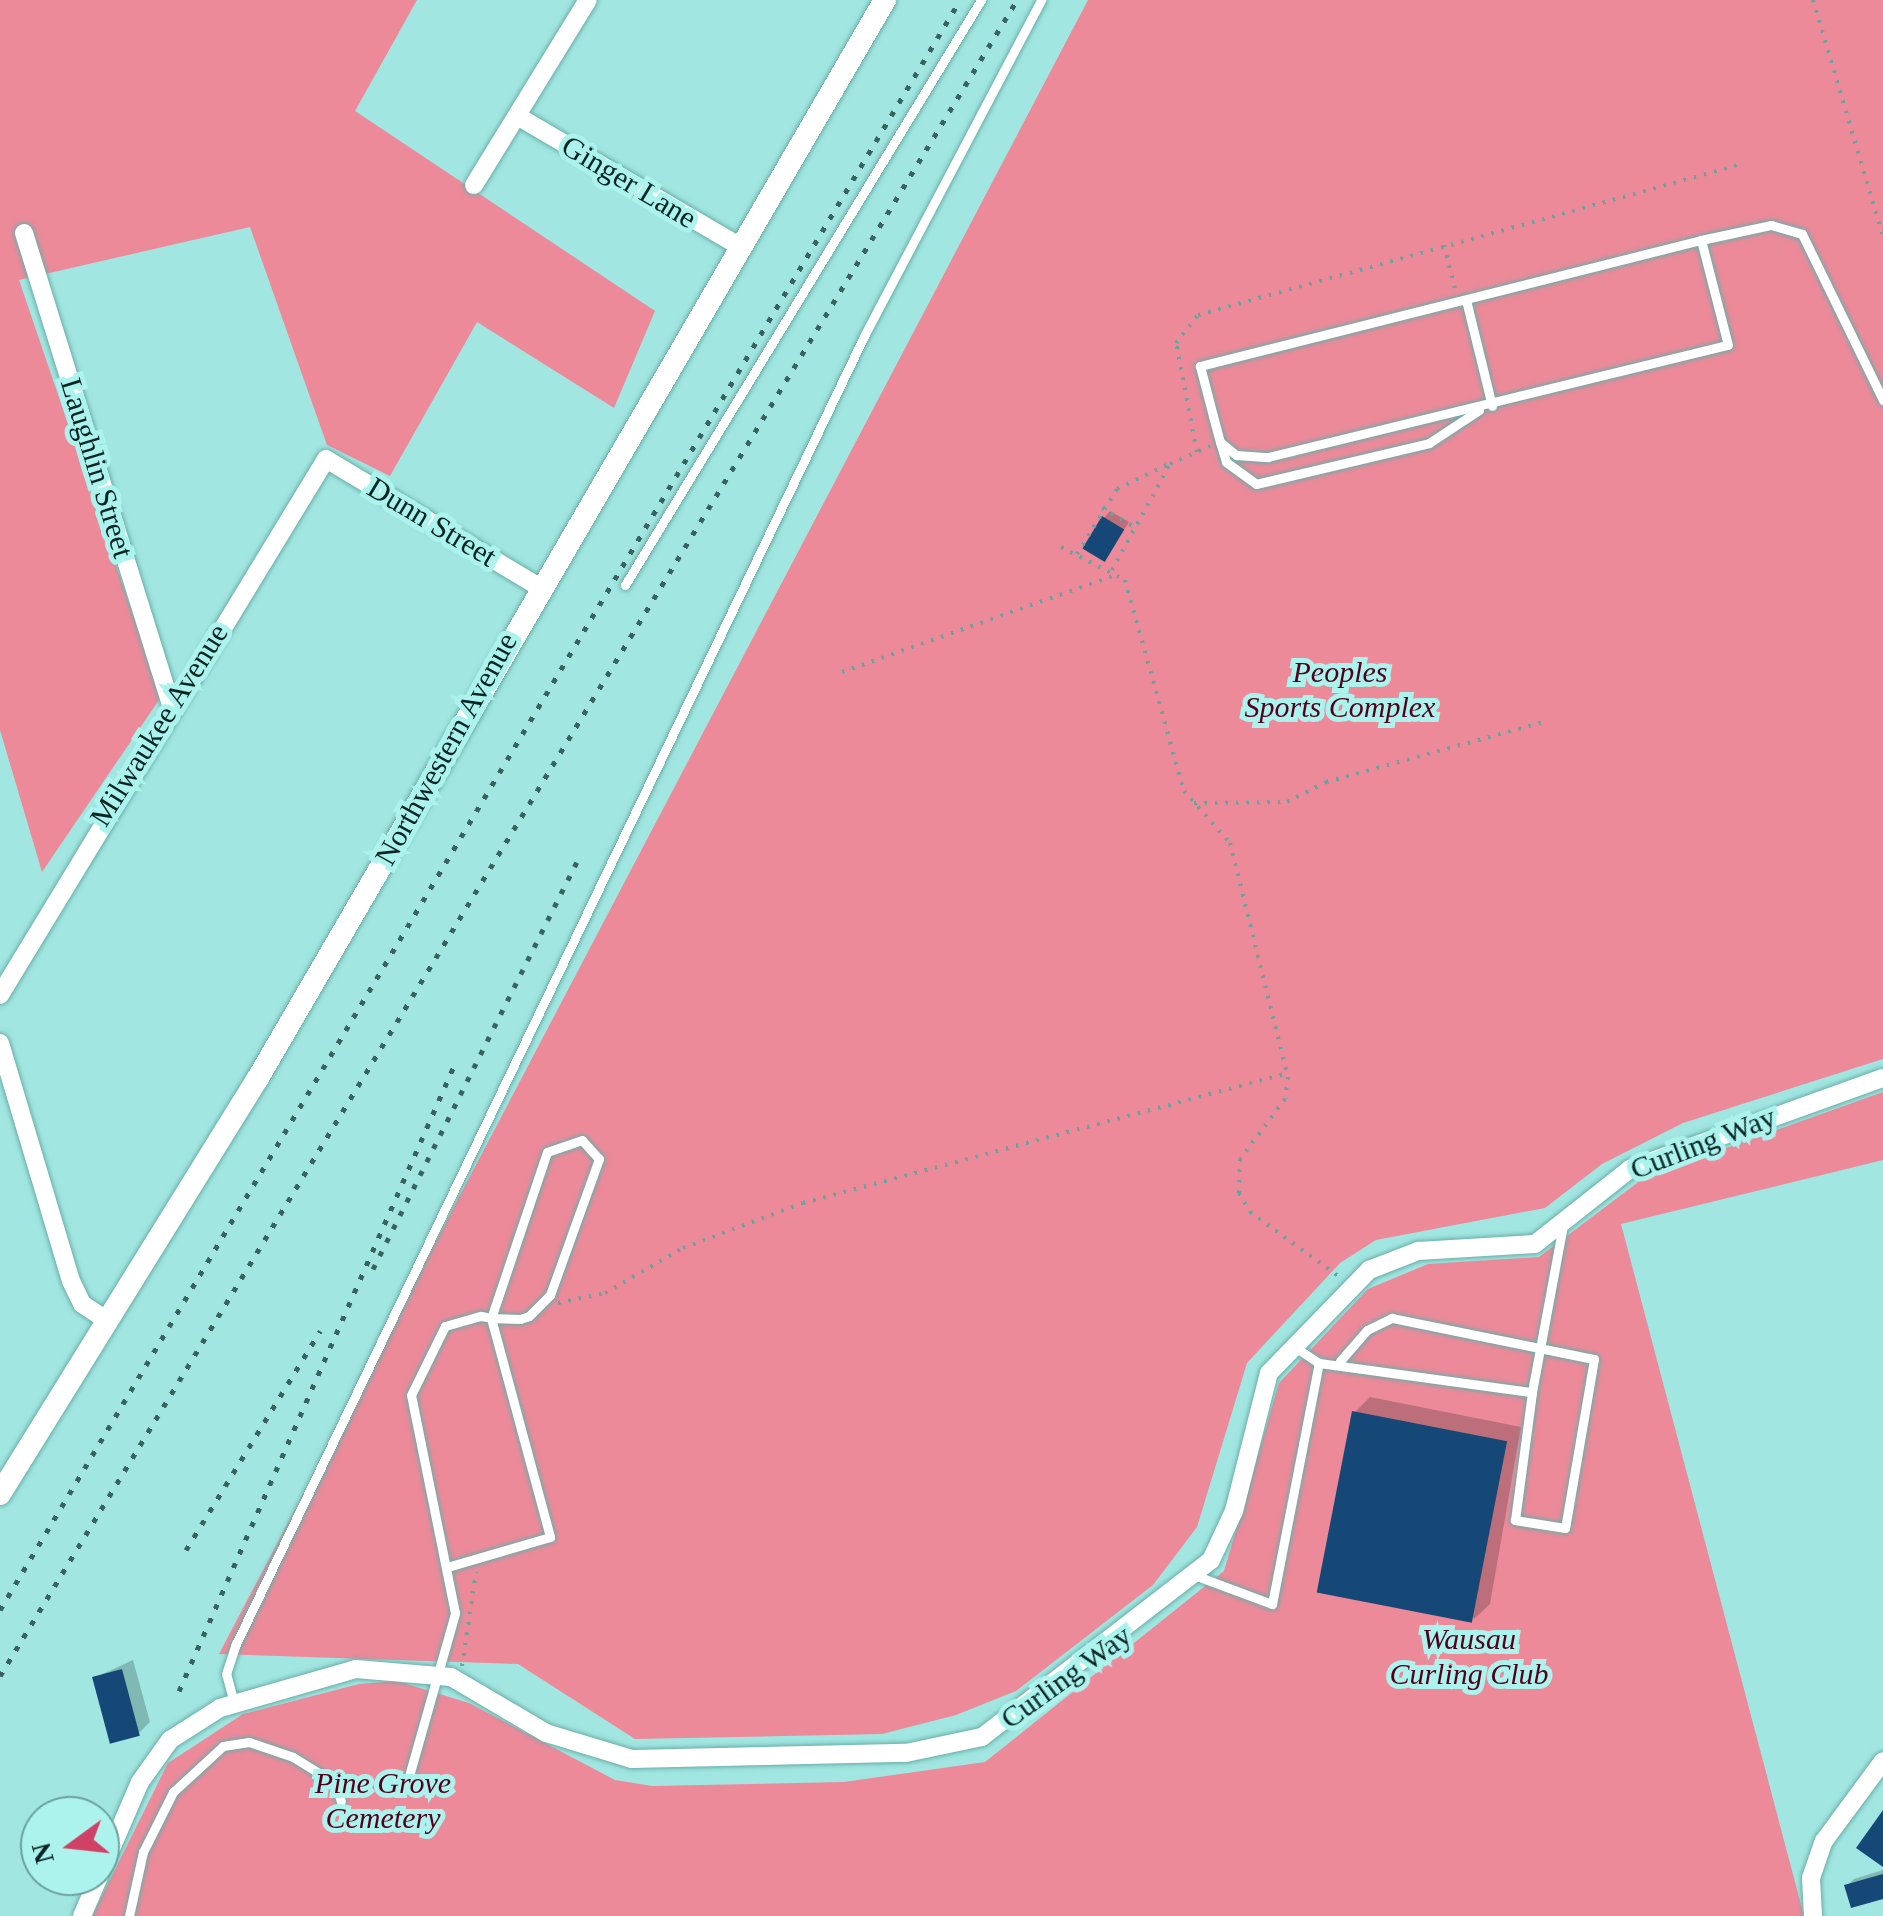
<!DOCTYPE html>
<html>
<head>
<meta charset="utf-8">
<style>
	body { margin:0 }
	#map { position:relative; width:1883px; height:1916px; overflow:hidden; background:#a1e6e0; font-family:Georgia,serif }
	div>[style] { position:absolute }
	.green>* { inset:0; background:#ed8a9a }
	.shadow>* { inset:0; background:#0003 }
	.building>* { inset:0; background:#154876; transform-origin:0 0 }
	.path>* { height:4px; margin-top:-2px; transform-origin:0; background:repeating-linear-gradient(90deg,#6ba29d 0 2.5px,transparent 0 10.5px) }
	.roads { filter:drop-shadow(0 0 2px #69ada8) drop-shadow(0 0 2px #69ada8) }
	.service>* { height:9px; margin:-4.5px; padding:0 4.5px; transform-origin:4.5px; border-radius:4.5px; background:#fff }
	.minor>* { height:18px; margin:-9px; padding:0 9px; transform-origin:9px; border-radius:9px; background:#fff }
	.tertiary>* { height:22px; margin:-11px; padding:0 11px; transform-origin:11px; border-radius:11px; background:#fff }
	.rail>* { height:5px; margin-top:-2.5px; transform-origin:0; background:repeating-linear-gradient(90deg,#38625f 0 5px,transparent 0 15px) }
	span { translate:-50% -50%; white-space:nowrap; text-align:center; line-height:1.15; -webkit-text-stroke:10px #adf3ed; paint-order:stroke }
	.street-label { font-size:30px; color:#082524 }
	.park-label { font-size:30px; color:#52001c; font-style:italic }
	.north { position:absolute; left:20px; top:1796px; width:100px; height:100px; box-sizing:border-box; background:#adf3ed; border:2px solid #6ba19d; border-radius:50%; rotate:255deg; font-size:28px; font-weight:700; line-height:40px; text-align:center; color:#082524 }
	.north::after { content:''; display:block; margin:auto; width:35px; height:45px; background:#d04165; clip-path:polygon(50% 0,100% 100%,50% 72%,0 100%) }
</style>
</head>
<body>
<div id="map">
	<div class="green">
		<div style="clip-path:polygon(0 0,417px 0,355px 111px,655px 311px,614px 408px,477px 322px,390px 476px,327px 445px,250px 227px,19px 280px,161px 697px,42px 872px,0 730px)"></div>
		<div style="clip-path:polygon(1088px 0,1883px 0,1883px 1059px,1683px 1123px,1602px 1164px,1545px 1208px,1376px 1240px,1340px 1263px,1247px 1363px,1197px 1527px,1153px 1585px,1016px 1691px,956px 1715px,882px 1734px,635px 1739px,518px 1664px,219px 1654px)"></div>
		<div style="clip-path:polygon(1883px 1092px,1883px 1160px,1621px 1224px,1804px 1916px,92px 1916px,168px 1763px,243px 1714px,359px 1684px,397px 1681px,469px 1703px,615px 1780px,652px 1786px,844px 1782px,985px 1762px,1224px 1571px,1279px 1383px,1368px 1289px,1428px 1264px,1539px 1257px,1645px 1177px)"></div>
	</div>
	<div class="shadow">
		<div style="clip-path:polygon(1110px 511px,1129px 522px,1105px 559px,1104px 518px)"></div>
		<div style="clip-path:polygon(1370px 1397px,1521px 1427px,1490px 1604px,1474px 1619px,1355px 1412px)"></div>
		<div style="clip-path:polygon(133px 1660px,150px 1722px,139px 1733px,94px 1678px)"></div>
		<div style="clip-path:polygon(1883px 1870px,1883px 1896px,1847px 1886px,1854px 1879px)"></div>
	</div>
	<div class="building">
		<div style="left:1102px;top:516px;width:26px;height:38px;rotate:31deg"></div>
		<div style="left:1352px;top:1411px;width:158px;height:185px;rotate:11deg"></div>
		<div style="left:122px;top:1669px;width:69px;height:31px;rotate:75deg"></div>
		<div style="clip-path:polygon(1883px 1810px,1883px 1867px,1856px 1848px)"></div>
		<div style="clip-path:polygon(1883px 1874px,1883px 1899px,1851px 1908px,1844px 1885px)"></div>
	</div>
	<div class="path">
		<div style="left:1813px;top:0;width:246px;rotate:73.5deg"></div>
		<div style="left:1444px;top:245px;width:45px;rotate:76deg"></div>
		<div style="left:1197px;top:452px;width:111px;rotate:-100.9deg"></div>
		<div style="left:1176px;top:343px;width:36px;rotate:-52deg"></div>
		<div style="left:1198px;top:315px;width:560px;rotate:-15.52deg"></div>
		<div style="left:1102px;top:508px;width:38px;rotate:30deg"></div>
		<div style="left:1061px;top:547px;width:72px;rotate:27.3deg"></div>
		<div style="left:1125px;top:580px;width:219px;rotate:74.4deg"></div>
		<div style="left:1184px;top:791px;width:69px;rotate:48.5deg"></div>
		<div style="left:1230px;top:843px;width:241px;rotate:76.1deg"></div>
		<div style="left:1288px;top:1077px;width:22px;rotate:98deg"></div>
		<div style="left:1285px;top:1099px;width:75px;rotate:126.9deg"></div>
		<div style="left:1240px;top:1159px;width:34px;rotate:92deg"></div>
		<div style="left:1239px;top:1193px;width:22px;rotate:60deg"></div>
		<div style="left:1250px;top:1212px;width:109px;rotate:36deg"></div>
		<div style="left:1077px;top:554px;width:76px;rotate:-58.4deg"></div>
		<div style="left:1117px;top:489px;width:58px;rotate:-25.7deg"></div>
		<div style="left:1112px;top:570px;width:121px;rotate:-61.3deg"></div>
		<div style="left:1170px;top:464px;width:44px;rotate:-24.2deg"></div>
		<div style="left:842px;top:672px;width:294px;rotate:-19.5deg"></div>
		<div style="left:1194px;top:803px;width:93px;rotate:-0.6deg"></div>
		<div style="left:1287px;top:802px;width:44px;rotate:-27.1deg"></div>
		<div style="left:1326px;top:782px;width:230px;rotate:-15.4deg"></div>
		<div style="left:558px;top:1303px;width:48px;rotate:-12deg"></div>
		<div style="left:605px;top:1293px;width:90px;rotate:-30deg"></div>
		<div style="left:683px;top:1248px;width:128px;rotate:-20.6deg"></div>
		<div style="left:803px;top:1203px;width:502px;rotate:-15deg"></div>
		<div style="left:462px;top:1666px;width:95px;rotate:-81.5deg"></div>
	</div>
	<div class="roads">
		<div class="service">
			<div style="left:1701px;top:240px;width:72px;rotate:-12.1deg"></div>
			<div style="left:1771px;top:225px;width:32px;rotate:16deg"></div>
			<div style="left:1802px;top:234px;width:185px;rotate:64deg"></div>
			<div style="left:1466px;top:300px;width:109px;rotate:76.2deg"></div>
			<div style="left:1220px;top:442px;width:21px;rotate:39deg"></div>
			<div style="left:1236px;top:455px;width:32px;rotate:4deg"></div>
			<div style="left:1268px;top:457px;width:473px;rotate:-13.7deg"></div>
			<div style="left:1728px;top:345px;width:108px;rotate:-104.4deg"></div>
			<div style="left:1701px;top:240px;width:517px;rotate:165.88deg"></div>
			<div style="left:1200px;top:366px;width:52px;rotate:75.4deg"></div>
			<div style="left:1213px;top:416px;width:27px;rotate:75deg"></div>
			<div style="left:1220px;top:442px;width:21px;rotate:73deg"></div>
			<div style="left:1226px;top:462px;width:37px;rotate:36deg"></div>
			<div style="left:1256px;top:484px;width:178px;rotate:-13.3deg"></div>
			<div style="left:1429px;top:443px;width:60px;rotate:-33.4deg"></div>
			<div style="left:625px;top:585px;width:685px;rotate:-58.68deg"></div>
			<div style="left:1292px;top:1345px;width:32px;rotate:34deg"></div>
			<div style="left:1319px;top:1363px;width:215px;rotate:7.8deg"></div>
			<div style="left:1532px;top:1392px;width:165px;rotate:-79.5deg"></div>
			<div style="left:1340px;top:1361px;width:41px;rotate:-48.9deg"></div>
			<div style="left:1367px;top:1330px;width:28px;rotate:-26deg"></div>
			<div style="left:1392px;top:1318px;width:206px;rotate:11.5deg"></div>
			<div style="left:1594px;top:1359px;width:171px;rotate:99.7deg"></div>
			<div style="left:1565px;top:1528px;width:51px;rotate:-170.9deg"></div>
			<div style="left:1515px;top:1520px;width:129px;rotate:-82.4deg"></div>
			<div style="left:1197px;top:1576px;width:80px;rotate:20.5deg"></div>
			<div style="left:1272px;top:1604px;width:246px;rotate:-79deg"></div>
			<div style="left:234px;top:1703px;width:30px;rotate:-105deg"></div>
			<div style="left:226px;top:1674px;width:32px;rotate:-72deg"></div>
			<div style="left:236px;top:1644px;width:1451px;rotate:-64.35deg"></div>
			<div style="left:864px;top:336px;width:380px;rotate:-62.2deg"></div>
			<div style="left:407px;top:1783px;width:177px;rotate:-74.2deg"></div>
			<div style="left:455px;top:1613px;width:222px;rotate:-101.4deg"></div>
			<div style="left:411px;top:1395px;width:77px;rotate:-63.8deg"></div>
			<div style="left:445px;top:1326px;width:37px;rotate:-16deg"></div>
			<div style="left:481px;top:1316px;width:10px;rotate:11deg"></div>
			<div style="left:491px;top:1318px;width:29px;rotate:2deg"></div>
			<div style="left:520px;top:1319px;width:9px;rotate:-18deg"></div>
			<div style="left:529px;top:1316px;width:30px;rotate:-45deg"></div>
			<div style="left:550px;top:1295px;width:145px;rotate:-70.2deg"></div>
			<div style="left:599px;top:1159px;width:25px;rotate:-132deg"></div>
			<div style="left:582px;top:1140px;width:37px;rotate:161deg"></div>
			<div style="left:547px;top:1152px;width:175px;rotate:108.6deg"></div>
			<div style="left:491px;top:1318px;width:227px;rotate:74.9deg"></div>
			<div style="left:550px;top:1537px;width:103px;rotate:163.7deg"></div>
			<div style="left:129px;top:1916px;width:66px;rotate:-77.7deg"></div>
			<div style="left:143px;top:1852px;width:67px;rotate:-63.4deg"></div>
			<div style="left:173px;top:1792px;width:68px;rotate:-42.6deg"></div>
			<div style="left:223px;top:1746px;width:26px;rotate:-9deg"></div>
			<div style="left:249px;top:1742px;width:46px;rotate:18.8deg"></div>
			<div style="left:293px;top:1757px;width:49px;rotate:31.8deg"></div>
			<div style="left:335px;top:1783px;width:19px;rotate:72deg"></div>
		</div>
		<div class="minor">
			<div style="left:519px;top:117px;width:255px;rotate:30.4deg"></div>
			<div style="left:474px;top:185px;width:217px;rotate:-58.4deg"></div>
			<div style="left:24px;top:233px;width:493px;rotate:72.7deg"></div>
			<div style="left:0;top:995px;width:627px;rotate:-58.69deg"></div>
			<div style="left:326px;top:459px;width:246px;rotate:31deg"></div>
			<div style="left:0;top:1043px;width:248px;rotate:73.4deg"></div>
			<div style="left:71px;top:1281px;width:25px;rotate:64deg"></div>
			<div style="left:82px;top:1304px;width:30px;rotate:33deg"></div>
			<div style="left:82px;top:1916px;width:146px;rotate:-66.6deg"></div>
			<div style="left:140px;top:1782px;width:52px;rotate:-54.5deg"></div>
			<div style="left:170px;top:1740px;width:59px;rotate:-32.6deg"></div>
			<div style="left:220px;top:1708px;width:141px;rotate:-16deg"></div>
			<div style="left:356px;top:1669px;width:95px;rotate:4.8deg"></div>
			<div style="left:451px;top:1677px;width:110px;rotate:30.5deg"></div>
			<div style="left:546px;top:1733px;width:90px;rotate:16.8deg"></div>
			<div style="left:632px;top:1759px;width:274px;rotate:-1.3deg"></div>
			<div style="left:906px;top:1753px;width:78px;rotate:-11.9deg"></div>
			<div style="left:982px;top:1737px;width:289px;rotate:-37.7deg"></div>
			<div style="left:1211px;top:1560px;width:54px;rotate:-64.9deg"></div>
			<div style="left:1234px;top:1511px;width:142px;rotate:-75.8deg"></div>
			<div style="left:1269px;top:1373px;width:144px;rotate:-45.8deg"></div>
			<div style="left:1369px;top:1270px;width:53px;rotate:-21.2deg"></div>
			<div style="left:1418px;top:1251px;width:117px;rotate:-3.4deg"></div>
			<div style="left:1535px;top:1244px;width:121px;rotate:-38.3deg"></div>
			<div style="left:1630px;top:1169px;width:269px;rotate:-19.8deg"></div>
			<div style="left:1813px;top:1916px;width:38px;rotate:-93deg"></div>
			<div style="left:1811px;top:1878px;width:39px;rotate:-71deg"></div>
			<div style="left:1824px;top:1841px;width:99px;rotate:-53.6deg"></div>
		</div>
		<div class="tertiary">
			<div style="left:0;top:1494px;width:490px;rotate:-58.2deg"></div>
			<div style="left:258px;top:1078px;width:1247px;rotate:-59.82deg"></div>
		</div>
	</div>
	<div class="rail">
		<div style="left:373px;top:1269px;width:460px;rotate:-63.4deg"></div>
		<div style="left:186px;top:1550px;width:257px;rotate:-58.5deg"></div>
		<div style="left:0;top:1610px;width:1874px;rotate:-59.19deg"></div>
		<div style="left:0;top:1676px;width:1960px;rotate:-58.75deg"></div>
		<div style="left:179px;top:1691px;width:683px;rotate:-66.25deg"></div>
	</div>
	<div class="street-label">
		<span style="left:629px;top:182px;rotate:31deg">Ginger Lane</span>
		<span style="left:97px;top:468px;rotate:73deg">Laughlin Street</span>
		<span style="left:432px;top:522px;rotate:31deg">Dunn Street</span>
		<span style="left:159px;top:725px;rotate:-58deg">Milwaukee Avenue</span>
		<span style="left:446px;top:749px;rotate:-61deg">Northwestern Avenue</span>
		<span style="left:1703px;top:1143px;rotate:-21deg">Curling Way</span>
		<span style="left:1066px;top:1677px;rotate:-36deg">Curling Way</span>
	</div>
	<div class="park-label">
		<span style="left:1340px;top:689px">Peoples<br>Sports Complex</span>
		<span style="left:1469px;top:1656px">Wausau<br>Curling Club</span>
		<span style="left:383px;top:1800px">Pine Grove<br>Cemetery</span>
	</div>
	<div class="north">N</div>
</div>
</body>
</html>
